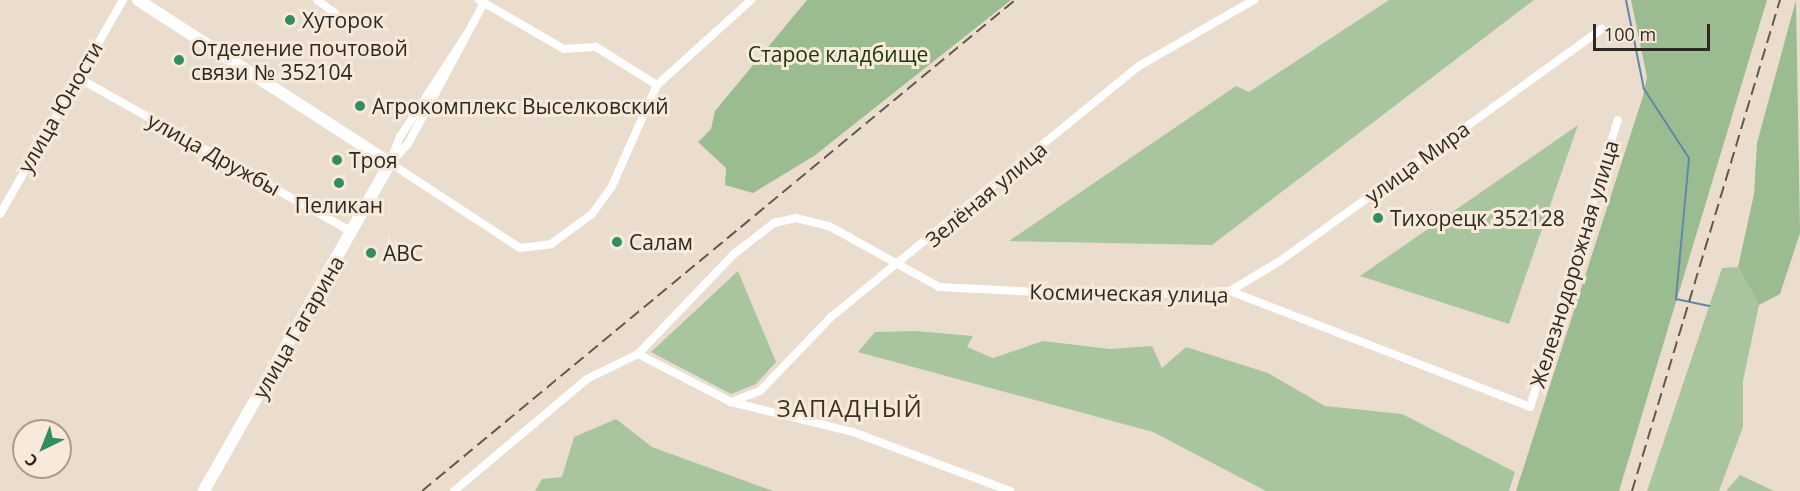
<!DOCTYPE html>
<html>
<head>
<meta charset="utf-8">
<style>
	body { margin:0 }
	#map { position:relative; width:1800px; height:491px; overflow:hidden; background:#eaddcd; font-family:"Open Sans",sans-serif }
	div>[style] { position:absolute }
	.green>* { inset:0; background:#a9c5a0 }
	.forest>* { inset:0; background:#9bbb91 }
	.stream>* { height:2px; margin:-1px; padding:0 1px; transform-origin:1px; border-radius:1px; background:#6187aa }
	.street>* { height:8px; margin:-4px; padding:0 4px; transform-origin:4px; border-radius:4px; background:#fff }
	.secondary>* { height:12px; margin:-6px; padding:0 6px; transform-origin:6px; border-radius:6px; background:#fff }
	.rail>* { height:2px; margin-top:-1px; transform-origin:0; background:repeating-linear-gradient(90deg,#605950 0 12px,transparent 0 18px) }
	.dots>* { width:16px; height:16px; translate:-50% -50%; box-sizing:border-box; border:3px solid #f7eada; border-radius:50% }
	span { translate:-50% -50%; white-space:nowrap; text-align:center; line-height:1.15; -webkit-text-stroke:6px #f7eada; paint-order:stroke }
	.poi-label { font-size:21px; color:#2d2822 }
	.left { translate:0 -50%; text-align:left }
	.park-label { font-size:21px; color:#17370b }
	.street-label { font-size:21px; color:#2d2822 }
	.quarter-label { font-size:24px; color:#3c3225; letter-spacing:1.5px }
	.north { position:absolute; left:12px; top:419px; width:60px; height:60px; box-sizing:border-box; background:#f7eada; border:2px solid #a69c90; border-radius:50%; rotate:223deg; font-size:16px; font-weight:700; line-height:24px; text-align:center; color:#2d2822 }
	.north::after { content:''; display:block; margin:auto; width:21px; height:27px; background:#348c61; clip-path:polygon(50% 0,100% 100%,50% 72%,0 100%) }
	.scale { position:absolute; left:1593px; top:24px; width:117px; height:27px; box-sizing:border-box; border:3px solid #2d2822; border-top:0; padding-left:8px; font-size:18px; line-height:21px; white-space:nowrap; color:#2d2822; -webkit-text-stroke:4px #f7eada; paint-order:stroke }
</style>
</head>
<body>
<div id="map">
	<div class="green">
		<div style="clip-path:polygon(1389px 0,1534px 0,1212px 245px,1009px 241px,1236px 86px,1249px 92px)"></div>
		<div style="clip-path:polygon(1578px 125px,1509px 324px,1360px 276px)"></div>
		<div style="clip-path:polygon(1738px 267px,1759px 305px,1743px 381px,1743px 427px,1719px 491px,1647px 491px,1722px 268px)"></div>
		<div style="clip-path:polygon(738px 271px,776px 362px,756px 384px,731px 394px,651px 352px)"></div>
		<div style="clip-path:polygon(916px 331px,973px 336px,967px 347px,993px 358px,1043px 341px,1110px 349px,1152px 346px,1162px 368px,1186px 347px,1268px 373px,1325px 406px,1402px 414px,1515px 472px,1509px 491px,1266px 491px,1153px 432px,858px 352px,875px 332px)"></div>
		<div style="clip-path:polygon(616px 419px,652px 447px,773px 491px,535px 491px,542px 479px,562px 477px,574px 437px)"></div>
		<div style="clip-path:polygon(1740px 475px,1774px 491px,1726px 491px)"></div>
	</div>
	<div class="forest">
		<div style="clip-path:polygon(807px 0,1011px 0,814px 156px,753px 193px,725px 185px,726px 168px,698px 142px,711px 129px,715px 111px)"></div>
		<div style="clip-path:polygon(1631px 0,1767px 0,1619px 491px,1516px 491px,1643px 96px,1647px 77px)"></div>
		<div style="clip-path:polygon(1796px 0,1800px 233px,1780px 294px,1759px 305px,1738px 267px,1754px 194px,1757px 143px)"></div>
	</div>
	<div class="stream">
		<div style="left:1626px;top:0;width:91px;rotate:78.6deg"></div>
		<div style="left:1644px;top:89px;width:82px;rotate:56.9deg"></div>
		<div style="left:1689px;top:158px;width:142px;rotate:95.3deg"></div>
		<div style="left:1676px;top:299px;width:34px;rotate:12deg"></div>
	</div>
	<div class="street">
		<div style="left:317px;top:0;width:22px;rotate:36deg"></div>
		<div style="left:479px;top:0;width:98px;rotate:30deg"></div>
		<div style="left:564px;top:49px;width:32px;rotate:-4deg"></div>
		<div style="left:596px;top:47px;width:72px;rotate:31.9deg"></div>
		<div style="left:75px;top:76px;width:318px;rotate:29.4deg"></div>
		<div style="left:391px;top:159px;width:24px;rotate:-68deg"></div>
		<div style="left:400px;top:137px;width:123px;rotate:-57deg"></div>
		<div style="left:390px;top:163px;width:155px;rotate:33.2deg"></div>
		<div style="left:520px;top:248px;width:31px;rotate:-7deg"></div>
		<div style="left:551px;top:244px;width:51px;rotate:-36.2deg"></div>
		<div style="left:592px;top:214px;width:34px;rotate:-54deg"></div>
		<div style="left:612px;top:186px;width:111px;rotate:-66deg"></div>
		<div style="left:657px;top:85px;width:127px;rotate:-42.1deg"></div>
		<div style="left:390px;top:163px;width:26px;rotate:-47deg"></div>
		<div style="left:408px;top:144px;width:160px;rotate:-61.7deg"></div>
		<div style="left:0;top:214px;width:247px;rotate:-60.1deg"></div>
		<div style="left:1230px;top:291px;width:58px;rotate:-31deg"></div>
		<div style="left:1280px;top:261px;width:397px;rotate:-35.8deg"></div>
		<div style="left:638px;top:354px;width:105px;rotate:27.3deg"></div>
		<div style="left:731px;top:402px;width:126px;rotate:13.8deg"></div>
		<div style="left:853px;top:432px;width:168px;rotate:20.6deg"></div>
		<div style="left:731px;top:402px;width:31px;rotate:-21deg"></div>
		<div style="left:760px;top:391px;width:103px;rotate:-46.2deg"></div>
		<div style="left:831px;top:317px;width:397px;rotate:-39.2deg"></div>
		<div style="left:1139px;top:66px;width:133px;rotate:-29.9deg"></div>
		<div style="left:454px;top:491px;width:174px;rotate:-40.1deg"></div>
		<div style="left:587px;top:379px;width:57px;rotate:-26.1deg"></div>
		<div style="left:638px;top:354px;width:139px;rotate:-46.2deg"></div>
		<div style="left:734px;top:254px;width:51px;rotate:-37.8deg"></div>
		<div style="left:774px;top:223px;width:23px;rotate:-13deg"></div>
		<div style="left:796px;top:218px;width:34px;rotate:14deg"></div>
		<div style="left:829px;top:226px;width:126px;rotate:29deg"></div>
		<div style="left:939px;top:287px;width:178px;rotate:2.9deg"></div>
		<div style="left:1117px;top:296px;width:113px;rotate:-2.5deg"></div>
		<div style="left:1230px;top:291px;width:322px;rotate:21.1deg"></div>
		<div style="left:1530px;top:407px;width:300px;rotate:-73deg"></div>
	</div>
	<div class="secondary">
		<div style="left:138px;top:0;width:300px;rotate:32.9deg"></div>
		<div style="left:390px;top:163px;width:377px;rotate:119.6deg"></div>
	</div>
	<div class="rail">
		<div style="left:422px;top:491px;width:770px;rotate:-39.62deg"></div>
		<div style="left:1632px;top:491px;width:513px;rotate:-73.23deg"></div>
	</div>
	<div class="dots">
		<div style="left:290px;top:20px;background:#348c61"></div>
		<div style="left:179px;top:60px;background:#348c61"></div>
		<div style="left:360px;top:106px;background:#348c61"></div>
		<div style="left:337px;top:160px;background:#348c61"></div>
		<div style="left:339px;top:183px;background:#348c61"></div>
		<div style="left:1378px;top:218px;background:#348c61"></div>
		<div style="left:617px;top:242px;background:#348c61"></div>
		<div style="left:371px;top:253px;background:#348c61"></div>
	</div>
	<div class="poi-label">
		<span class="left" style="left:302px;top:20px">Хуторок</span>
		<span class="left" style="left:191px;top:60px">Отделение почтовой<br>связи № 352104</span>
		<span class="left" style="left:372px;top:106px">Агрокомплекс Выселковский</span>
		<span class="left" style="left:349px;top:160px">Троя</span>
		<span style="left:339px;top:205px">Пеликан</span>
		<span class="left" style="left:1390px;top:218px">Тихорецк 352128</span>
		<span class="left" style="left:629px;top:242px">Салам</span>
		<span class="left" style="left:383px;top:253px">ABC</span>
	</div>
	<div class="park-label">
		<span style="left:838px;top:54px">Старое кладбище</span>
	</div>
	<div class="street-label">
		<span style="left:60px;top:107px;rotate:-60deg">улица Юности</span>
		<span style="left:214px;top:154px;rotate:29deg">улица Дружбы</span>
		<span style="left:1417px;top:162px;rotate:-36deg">улица Мира</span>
		<span style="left:986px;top:194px;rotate:-40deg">Зелёная улица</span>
		<span style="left:1574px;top:264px;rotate:-73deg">Железнодорожная улица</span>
		<span style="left:1129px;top:293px;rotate:1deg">Космическая улица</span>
		<span style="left:298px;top:327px;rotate:-60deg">улица Гагарина</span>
	</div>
	<div class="quarter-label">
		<span style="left:850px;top:408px">ЗАПАДНЫЙ</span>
	</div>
	<div class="north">С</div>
	<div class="scale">100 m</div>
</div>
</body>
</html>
